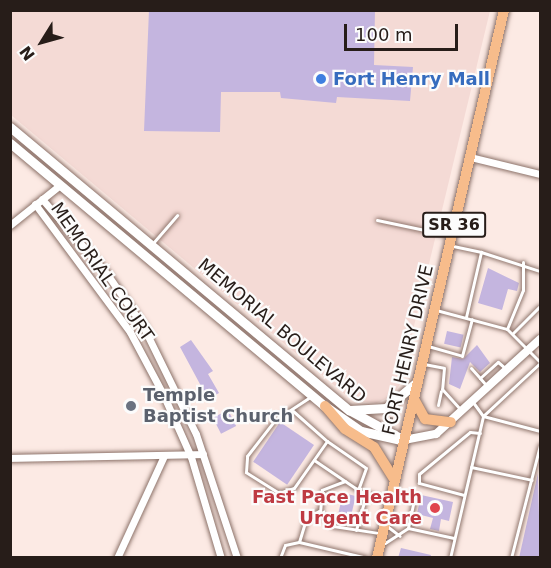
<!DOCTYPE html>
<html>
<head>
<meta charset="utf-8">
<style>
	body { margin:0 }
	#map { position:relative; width:551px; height:568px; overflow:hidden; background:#fceae4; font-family:"DejaVu Sans",sans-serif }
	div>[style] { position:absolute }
	.commercial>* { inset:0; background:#f4dad5 }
	.building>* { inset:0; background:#c4b5df; transform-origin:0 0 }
	.path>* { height:1.5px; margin-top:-0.75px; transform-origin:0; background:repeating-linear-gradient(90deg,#8b7e79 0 3px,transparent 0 6px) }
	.roads { filter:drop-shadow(0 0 2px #8c7269) drop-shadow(0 0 2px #8c7269) }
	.service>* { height:3px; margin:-1.5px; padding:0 1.5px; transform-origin:1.5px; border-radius:1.5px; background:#fff }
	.minor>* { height:7px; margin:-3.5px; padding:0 3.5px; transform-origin:3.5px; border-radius:3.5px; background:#fff }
	.tertiary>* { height:8px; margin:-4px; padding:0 4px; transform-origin:4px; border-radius:4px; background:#fff }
	.secondary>* { height:9px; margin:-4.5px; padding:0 4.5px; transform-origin:4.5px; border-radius:4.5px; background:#fff }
	.primary>* { height:10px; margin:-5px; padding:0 5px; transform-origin:5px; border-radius:5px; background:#f7bc8b }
	.dots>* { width:16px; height:16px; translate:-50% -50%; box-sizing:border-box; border:3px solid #fcfcfc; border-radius:50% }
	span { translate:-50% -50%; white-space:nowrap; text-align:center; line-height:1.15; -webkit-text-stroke:4.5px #fcfcfc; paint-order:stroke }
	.shield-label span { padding:2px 4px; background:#fcfcfc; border:2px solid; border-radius:4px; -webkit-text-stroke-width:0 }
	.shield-label { font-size:16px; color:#271d19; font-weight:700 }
	.shop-label { font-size:18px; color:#366cbe; font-weight:700 }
	.left { translate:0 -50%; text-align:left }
	.street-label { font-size:18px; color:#271d19 }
	.worship-label { font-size:18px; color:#5b616d; font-weight:700 }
	.health-label { font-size:18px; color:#be3a42; font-weight:700 }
	.right { translate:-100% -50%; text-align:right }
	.frame { position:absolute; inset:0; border:12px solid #271d19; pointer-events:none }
	.north { position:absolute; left:12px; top:12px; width:60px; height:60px; -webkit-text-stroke:4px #fcfcfc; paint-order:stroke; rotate:233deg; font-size:16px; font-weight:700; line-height:24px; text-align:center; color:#271d19 }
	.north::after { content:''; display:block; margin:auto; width:21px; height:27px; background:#271d19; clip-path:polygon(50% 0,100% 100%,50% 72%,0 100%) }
	.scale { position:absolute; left:344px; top:24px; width:114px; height:27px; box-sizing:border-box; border:3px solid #271d19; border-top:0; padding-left:8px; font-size:18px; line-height:21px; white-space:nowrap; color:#271d19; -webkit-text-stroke:4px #fcfcfc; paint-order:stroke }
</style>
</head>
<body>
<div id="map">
	<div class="commercial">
		<div style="clip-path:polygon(10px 11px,490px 11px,400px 384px,393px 395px,377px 403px,353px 401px,11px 115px)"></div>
	</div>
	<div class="building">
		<div style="clip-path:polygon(149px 10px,375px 10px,374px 65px,413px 67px,410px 101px,337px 97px,336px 103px,281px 98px,280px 92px,221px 92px,220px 132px,144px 131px)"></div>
		<div style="clip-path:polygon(488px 268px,519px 283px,517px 291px,508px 289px,502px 310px,478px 303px)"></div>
		<div style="left:447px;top:331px;width:17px;height:13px;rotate:13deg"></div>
		<div style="clip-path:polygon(191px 340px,213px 371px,208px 374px,219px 393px,208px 399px,180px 347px)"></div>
		<div style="clip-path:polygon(477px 345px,490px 363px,480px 372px,470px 362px,460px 389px,449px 384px,452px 357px,463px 359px)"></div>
		<div style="left:228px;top:410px;width:18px;height:17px;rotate:63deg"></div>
		<div style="left:280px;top:422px;width:41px;height:48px;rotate:34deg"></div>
		<div style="clip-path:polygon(538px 473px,540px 558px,519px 558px)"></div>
		<div style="left:343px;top:493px;width:13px;height:27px;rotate:13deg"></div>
		<div style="clip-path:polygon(421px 495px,453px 502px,449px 521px,441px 519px,439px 531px,430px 529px,433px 518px,417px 514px)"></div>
		<div style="clip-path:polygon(401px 548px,431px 555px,430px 558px,398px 558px)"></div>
	</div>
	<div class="path">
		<div style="left:390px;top:418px;width:6px;rotate:9deg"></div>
	</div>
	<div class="roads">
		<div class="service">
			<div style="left:377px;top:220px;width:73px;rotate:11.9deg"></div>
			<div style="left:153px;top:243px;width:37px;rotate:-49deg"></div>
			<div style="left:453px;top:246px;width:29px;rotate:12deg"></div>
			<div style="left:436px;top:310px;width:73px;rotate:15deg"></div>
			<div style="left:507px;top:329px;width:47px;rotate:45deg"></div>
			<div style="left:466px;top:317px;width:67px;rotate:-77deg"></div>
			<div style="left:481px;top:252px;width:62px;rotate:17.9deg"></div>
			<div style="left:507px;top:329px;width:42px;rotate:-67.7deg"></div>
			<div style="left:523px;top:290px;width:28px;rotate:-90deg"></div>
			<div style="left:513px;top:333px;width:38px;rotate:-45deg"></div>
			<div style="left:428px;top:346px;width:35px;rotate:16deg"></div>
			<div style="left:462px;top:356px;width:38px;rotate:-75deg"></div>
			<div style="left:540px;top:363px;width:78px;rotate:137.1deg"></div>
			<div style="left:483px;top:416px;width:59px;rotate:14.7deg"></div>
			<div style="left:424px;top:364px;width:20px;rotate:11deg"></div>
			<div style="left:444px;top:368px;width:21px;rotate:95deg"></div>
			<div style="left:442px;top:389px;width:28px;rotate:48deg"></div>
			<div style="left:471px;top:368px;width:13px;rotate:48deg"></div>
			<div style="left:486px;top:385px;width:9px;rotate:-131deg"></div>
			<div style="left:480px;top:378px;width:24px;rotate:-42deg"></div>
			<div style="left:498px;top:362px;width:11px;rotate:41deg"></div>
			<div style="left:438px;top:405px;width:14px;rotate:-78deg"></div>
			<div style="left:293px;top:411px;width:45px;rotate:41.4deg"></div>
			<div style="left:327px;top:441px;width:57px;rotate:125.1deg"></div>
			<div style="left:294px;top:488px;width:16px;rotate:162deg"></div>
			<div style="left:279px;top:493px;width:39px;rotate:-148deg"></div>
			<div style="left:246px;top:472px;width:16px;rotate:-86deg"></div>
			<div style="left:247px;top:456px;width:46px;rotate:-52.1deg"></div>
			<div style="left:275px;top:420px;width:42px;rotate:-33.3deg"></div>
			<div style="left:327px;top:441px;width:47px;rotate:34.7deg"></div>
			<div style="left:366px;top:468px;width:23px;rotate:110deg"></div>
			<div style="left:314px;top:460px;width:57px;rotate:34.2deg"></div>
			<div style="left:361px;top:492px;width:28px;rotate:15deg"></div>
			<div style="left:471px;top:467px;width:62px;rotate:12deg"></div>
			<div style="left:345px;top:481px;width:25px;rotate:159deg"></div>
			<div style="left:322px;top:490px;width:24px;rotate:95deg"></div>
			<div style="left:320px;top:514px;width:18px;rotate:43deg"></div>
			<div style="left:333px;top:526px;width:47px;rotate:8.7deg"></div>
			<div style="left:415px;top:495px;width:34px;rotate:102deg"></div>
			<div style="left:408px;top:528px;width:47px;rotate:12.3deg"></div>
			<div style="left:464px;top:495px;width:47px;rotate:-165.1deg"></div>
			<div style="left:419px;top:483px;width:9px;rotate:-90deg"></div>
			<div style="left:419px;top:474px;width:66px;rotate:-39.5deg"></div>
			<div style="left:470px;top:432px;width:10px;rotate:6deg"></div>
			<div style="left:387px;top:526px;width:16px;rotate:38deg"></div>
			<div style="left:356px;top:530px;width:37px;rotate:-74deg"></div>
			<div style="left:299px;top:542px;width:24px;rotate:-73deg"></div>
			<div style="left:306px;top:519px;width:15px;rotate:-32deg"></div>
			<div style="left:385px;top:543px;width:27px;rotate:-33deg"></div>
			<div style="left:280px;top:558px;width:14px;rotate:-69deg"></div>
			<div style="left:285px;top:545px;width:14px;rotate:-12deg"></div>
			<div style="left:299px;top:542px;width:70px;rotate:13.2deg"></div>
			<div style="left:450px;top:558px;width:146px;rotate:-76.9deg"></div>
			<div style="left:483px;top:416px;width:17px;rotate:-126deg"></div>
			<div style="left:511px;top:558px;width:117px;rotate:-75.6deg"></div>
		</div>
		<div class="minor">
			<div style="left:470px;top:157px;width:72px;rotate:13.7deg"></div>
			<div style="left:42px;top:199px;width:99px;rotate:49.1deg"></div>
			<div style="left:107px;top:274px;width:63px;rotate:55.3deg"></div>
			<div style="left:143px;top:326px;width:120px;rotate:63.9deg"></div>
			<div style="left:196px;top:434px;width:131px;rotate:71.7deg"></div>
			<div style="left:35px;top:204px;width:159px;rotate:53.4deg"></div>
			<div style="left:130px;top:332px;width:70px;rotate:62deg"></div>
			<div style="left:163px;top:394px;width:69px;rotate:66deg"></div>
			<div style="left:191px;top:457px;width:105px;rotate:73.5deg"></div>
			<div style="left:10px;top:225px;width:64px;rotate:-38.7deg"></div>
			<div style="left:10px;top:458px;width:193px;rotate:-1.2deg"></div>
			<div style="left:117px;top:558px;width:112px;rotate:-65.3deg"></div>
		</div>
		<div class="tertiary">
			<div style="left:404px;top:440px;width:33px;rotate:-11deg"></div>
			<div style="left:436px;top:434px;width:141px;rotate:-42.4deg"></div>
		</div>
		<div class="secondary">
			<div style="left:10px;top:127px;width:442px;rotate:39.9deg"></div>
			<div style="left:349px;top:410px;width:63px;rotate:28.6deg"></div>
			<div style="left:10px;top:143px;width:410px;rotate:39.9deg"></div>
			<div style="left:325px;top:406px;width:44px;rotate:34.8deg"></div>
			<div style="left:361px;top:431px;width:41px;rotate:12.7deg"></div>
			<div style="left:350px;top:410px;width:36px;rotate:-3deg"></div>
			<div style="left:386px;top:408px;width:42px;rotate:-40.2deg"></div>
		</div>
		<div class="primary">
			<div style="left:414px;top:399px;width:23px;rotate:61deg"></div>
			<div style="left:425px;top:419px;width:26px;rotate:7deg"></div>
			<div style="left:325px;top:406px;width:30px;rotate:49deg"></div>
			<div style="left:345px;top:429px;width:34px;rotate:32deg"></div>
			<div style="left:374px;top:447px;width:39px;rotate:58deg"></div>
			<div style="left:377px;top:558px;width:563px;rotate:-76.95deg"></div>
		</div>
	</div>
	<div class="dots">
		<div style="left:321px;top:79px;background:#3f7fe0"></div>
		<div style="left:131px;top:406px;background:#6b7280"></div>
		<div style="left:435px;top:508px;background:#e0444e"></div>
	</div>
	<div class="shield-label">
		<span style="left:454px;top:225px">SR 36</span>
	</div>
	<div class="shop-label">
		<span class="left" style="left:333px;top:79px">Fort Henry Mall</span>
	</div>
	<div class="street-label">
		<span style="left:102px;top:272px;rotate:55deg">MEMORIAL COURT</span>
		<span style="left:282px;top:331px;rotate:40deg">MEMORIAL BOULEVARD</span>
		<span style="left:408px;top:350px;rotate:-77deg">FORT HENRY DRIVE</span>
	</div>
	<div class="worship-label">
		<span class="left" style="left:143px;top:406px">Temple<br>Baptist Church</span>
	</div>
	<div class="health-label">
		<span class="right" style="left:422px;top:508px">Fast Pace Health<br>Urgent Care</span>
	</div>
	<div class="frame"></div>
	<div class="north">N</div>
	<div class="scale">100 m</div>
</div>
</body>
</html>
